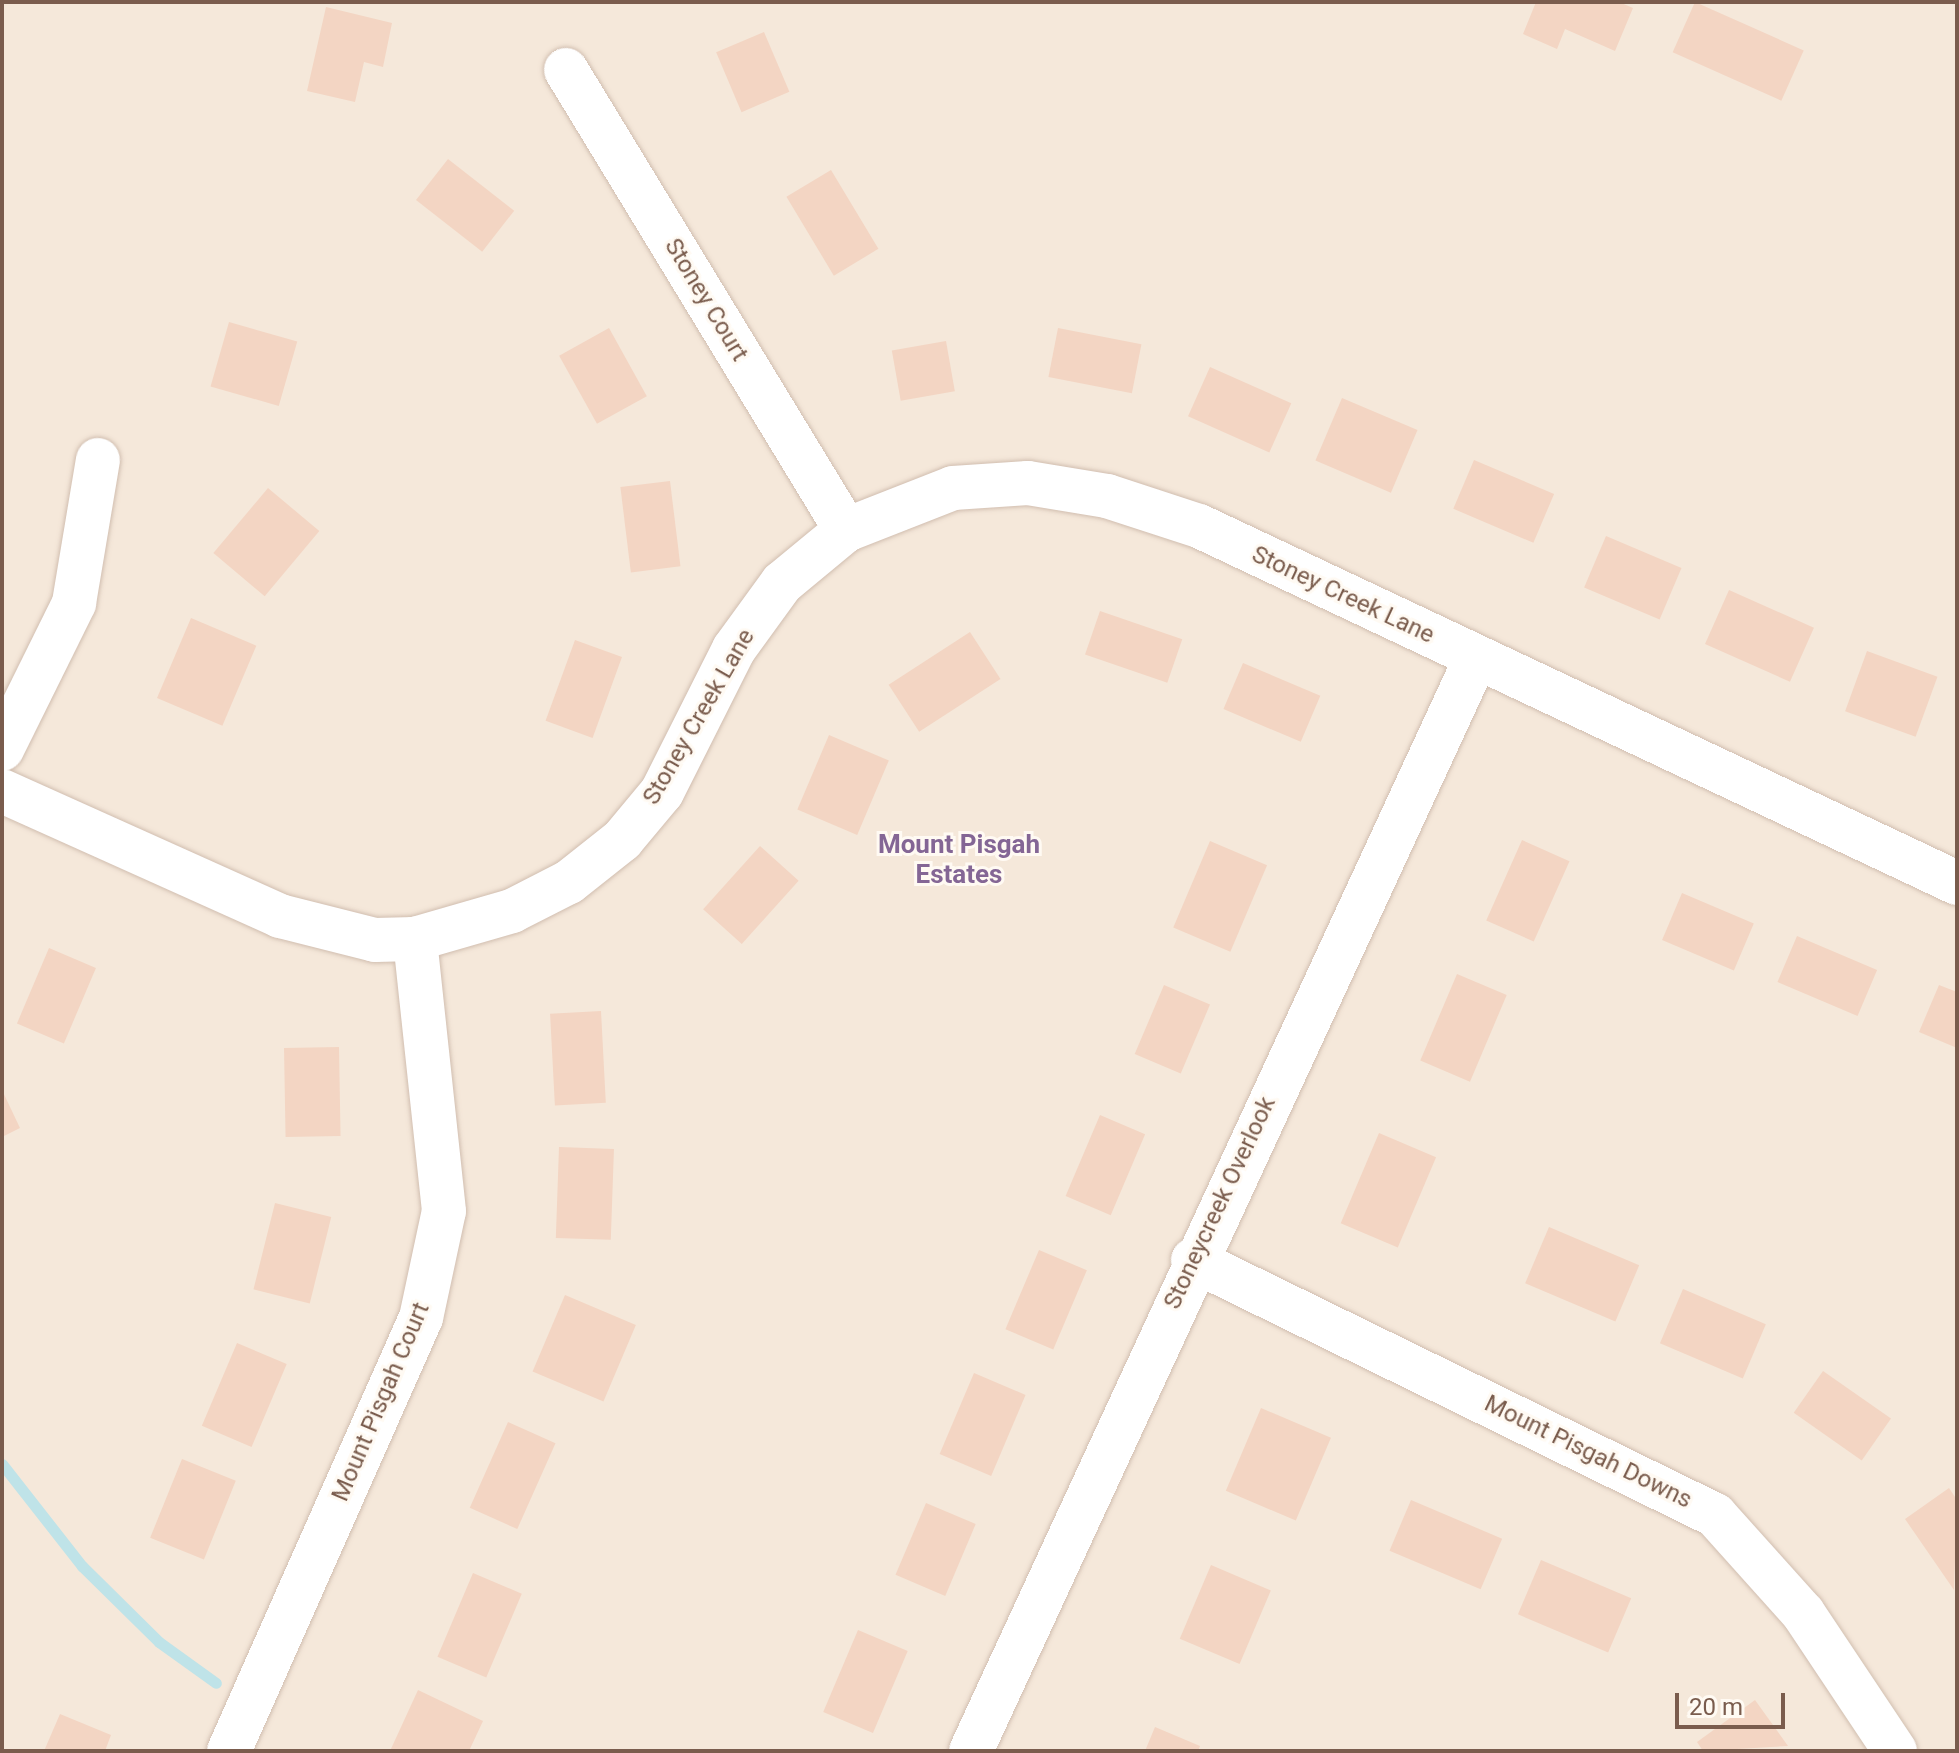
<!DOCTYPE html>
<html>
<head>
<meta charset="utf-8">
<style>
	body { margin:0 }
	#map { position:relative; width:1959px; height:1753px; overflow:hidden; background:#fdf6ec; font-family:Roboto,sans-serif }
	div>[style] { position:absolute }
	.residential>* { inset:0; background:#f5e8da; transform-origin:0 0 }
	.stream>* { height:11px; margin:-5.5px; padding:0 5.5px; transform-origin:5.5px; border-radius:5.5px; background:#bfe3e8 }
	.building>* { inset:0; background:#f3d5c3; transform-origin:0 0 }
	.roads { filter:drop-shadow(0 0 2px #d1beb0) drop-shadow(0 0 2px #d1beb0) }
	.minor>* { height:44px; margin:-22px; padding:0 22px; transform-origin:22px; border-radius:22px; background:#fff }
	span { translate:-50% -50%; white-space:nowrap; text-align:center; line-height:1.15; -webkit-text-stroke:6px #fffaf3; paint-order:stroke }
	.street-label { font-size:24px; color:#7a5c4d }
	.neighbourhood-label { font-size:26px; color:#846695; font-weight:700 }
	.frame { position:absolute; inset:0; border:4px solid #7a5c4d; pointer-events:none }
	.scale { position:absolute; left:1675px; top:1693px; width:110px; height:36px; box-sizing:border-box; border:4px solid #7a5c4d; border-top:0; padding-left:10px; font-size:24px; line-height:28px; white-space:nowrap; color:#7a5c4d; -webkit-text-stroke:6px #fffaf3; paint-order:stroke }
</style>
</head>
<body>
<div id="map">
	<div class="residential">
		<div style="left:2px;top:2px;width:1955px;height:1749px"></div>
	</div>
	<div class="stream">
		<div style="left:2px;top:1464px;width:130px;rotate:51.9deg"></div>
		<div style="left:82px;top:1566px;width:108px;rotate:44.6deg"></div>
		<div style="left:159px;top:1642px;width:70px;rotate:35.7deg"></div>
	</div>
	<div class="building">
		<div style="clip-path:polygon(1536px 2px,1619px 2px,1633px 8px,1615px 51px,1565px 29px,1557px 49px,1523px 34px)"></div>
		<div style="left:1695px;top:2px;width:119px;height:55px;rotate:24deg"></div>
		<div style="clip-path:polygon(326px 7px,392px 23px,383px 67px,364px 62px,355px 102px,307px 91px)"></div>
		<div style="left:764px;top:32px;width:65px;height:52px;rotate:67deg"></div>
		<div style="left:448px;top:159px;width:84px;height:52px;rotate:38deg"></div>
		<div style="left:831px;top:170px;width:92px;height:52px;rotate:59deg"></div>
		<div style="left:229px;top:322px;width:71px;height:67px;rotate:16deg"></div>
		<div style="left:609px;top:328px;width:78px;height:57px;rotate:61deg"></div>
		<div style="left:1058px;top:328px;width:85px;height:50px;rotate:11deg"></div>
		<div style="left:946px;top:341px;width:51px;height:55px;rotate:80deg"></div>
		<div style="left:1210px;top:367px;width:89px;height:54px;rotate:24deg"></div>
		<div style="left:1342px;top:398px;width:82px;height:68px;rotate:23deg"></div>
		<div style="left:1474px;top:460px;width:87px;height:53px;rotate:23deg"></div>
		<div style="left:670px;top:481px;width:86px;height:50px;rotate:83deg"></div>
		<div style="left:268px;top:488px;width:67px;height:85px;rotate:40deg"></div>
		<div style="left:1606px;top:536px;width:82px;height:56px;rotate:23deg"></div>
		<div style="left:1729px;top:590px;width:93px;height:59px;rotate:24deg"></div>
		<div style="left:1100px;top:611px;width:87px;height:46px;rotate:19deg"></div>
		<div style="left:191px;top:618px;width:71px;height:87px;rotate:23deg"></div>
		<div style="left:970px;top:632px;width:56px;height:97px;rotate:57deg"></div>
		<div style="left:575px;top:640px;width:50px;height:86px;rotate:20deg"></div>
		<div style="left:1867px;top:651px;width:75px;height:64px;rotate:20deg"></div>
		<div style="left:1243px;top:663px;width:84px;height:50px;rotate:23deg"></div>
		<div style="left:829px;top:735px;width:65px;height:81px;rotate:23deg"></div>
		<div style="left:1522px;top:840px;width:52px;height:88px;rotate:24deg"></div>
		<div style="left:1210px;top:841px;width:62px;height:94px;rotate:23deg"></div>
		<div style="left:760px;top:846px;width:52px;height:85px;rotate:42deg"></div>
		<div style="left:1682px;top:893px;width:78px;height:51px;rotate:23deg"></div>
		<div style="left:1797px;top:936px;width:87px;height:50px;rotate:23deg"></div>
		<div style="left:49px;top:948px;width:51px;height:82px;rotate:23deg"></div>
		<div style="left:1457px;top:974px;width:54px;height:94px;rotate:23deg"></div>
		<div style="left:1164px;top:985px;width:50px;height:75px;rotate:23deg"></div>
		<div style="clip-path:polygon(1939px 985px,1957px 992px,1957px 1048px,1919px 1032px)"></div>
		<div style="left:601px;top:1011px;width:92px;height:51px;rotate:87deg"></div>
		<div style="left:339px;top:1047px;width:89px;height:55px;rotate:89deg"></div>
		<div style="clip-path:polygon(2px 1090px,20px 1128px,2px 1137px)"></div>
		<div style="left:1100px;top:1115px;width:49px;height:88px;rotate:23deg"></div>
		<div style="left:1379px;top:1133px;width:62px;height:98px;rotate:23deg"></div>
		<div style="left:559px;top:1147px;width:55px;height:91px;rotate:2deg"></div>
		<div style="left:275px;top:1203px;width:58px;height:89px;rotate:14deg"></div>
		<div style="left:1549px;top:1227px;width:98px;height:61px;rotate:23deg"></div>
		<div style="left:1039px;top:1250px;width:52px;height:86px;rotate:23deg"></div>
		<div style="left:1683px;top:1289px;width:90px;height:59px;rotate:23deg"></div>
		<div style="left:565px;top:1295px;width:77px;height:83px;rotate:23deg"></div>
		<div style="left:237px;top:1343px;width:54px;height:90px;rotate:23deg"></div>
		<div style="left:1823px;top:1371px;width:83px;height:51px;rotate:35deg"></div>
		<div style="left:974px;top:1373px;width:56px;height:88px;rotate:23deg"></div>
		<div style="left:1261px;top:1408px;width:76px;height:90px;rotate:23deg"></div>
		<div style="left:508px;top:1422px;width:52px;height:94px;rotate:24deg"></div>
		<div style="left:182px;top:1459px;width:58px;height:85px;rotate:22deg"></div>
		<div style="clip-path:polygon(1949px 1488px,1957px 1500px,1954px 1590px,1905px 1519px)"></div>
		<div style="left:1411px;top:1500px;width:99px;height:55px;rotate:23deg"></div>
		<div style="left:926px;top:1503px;width:54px;height:78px;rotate:23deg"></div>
		<div style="left:1541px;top:1560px;width:98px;height:59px;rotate:23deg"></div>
		<div style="left:1211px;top:1565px;width:65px;height:80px;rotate:23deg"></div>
		<div style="left:473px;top:1573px;width:53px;height:91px;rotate:23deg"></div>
		<div style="left:858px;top:1630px;width:54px;height:89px;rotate:23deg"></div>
		<div style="clip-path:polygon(418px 1690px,483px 1721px,469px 1751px,390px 1751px)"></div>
		<div style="clip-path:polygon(1755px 1700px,1788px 1746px,1703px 1751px,1697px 1742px)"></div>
		<div style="clip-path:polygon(60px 1714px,111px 1735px,105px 1751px,44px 1751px)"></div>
		<div style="clip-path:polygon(1155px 1727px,1200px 1746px,1198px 1751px,1145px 1751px)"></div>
	</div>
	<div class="roads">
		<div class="minor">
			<div style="left:566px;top:70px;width:539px;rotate:58.67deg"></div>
			<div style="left:2px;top:749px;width:163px;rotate:-63.7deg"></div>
			<div style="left:74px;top:603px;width:145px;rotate:-80.5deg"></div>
			<div style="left:2px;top:791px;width:305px;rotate:24.2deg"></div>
			<div style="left:280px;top:916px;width:98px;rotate:14.2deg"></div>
			<div style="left:375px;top:940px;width:40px;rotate:-1.4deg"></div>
			<div style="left:415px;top:939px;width:101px;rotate:-16.1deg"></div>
			<div style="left:512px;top:911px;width:64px;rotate:-27deg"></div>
			<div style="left:569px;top:882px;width:68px;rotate:-38.4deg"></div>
			<div style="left:622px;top:840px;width:62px;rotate:-50.2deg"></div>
			<div style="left:662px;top:792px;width:160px;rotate:-63.3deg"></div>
			<div style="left:734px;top:649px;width:82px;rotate:-54deg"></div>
			<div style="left:782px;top:583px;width:83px;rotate:-39.6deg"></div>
			<div style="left:846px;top:530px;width:115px;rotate:-21.4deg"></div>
			<div style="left:953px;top:488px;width:75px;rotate:-3.8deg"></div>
			<div style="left:1028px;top:483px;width:80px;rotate:9.3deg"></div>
			<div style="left:1107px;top:496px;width:97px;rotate:18.1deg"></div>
			<div style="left:1199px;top:526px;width:838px;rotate:25.22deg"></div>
			<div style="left:1193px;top:1260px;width:581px;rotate:26.04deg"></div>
			<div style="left:1715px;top:1515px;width:132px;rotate:48.1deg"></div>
			<div style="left:1803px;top:1613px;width:166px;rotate:56.3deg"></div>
			<div style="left:229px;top:1751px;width:474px;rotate:-66.1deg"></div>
			<div style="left:421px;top:1318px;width:109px;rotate:-77.9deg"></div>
			<div style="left:444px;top:1211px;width:274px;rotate:-96.1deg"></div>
			<div style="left:971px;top:1751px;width:1204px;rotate:-65.2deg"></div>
		</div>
	</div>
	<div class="street-label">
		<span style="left:706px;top:300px;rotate:59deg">Stoney Court</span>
		<span style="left:1343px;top:595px;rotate:25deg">Stoney Creek Lane</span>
		<span style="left:699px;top:717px;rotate:-60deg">Stoney Creek Lane</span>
		<span style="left:1220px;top:1203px;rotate:-65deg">Stoneycreek Overlook</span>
		<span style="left:381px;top:1402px;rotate:-67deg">Mount Pisgah Court</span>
		<span style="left:1588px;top:1452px;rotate:26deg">Mount Pisgah Downs</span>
	</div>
	<div class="neighbourhood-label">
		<span style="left:959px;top:860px">Mount Pisgah<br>Estates</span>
	</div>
	<div class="frame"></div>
	<div class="scale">20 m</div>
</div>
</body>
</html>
